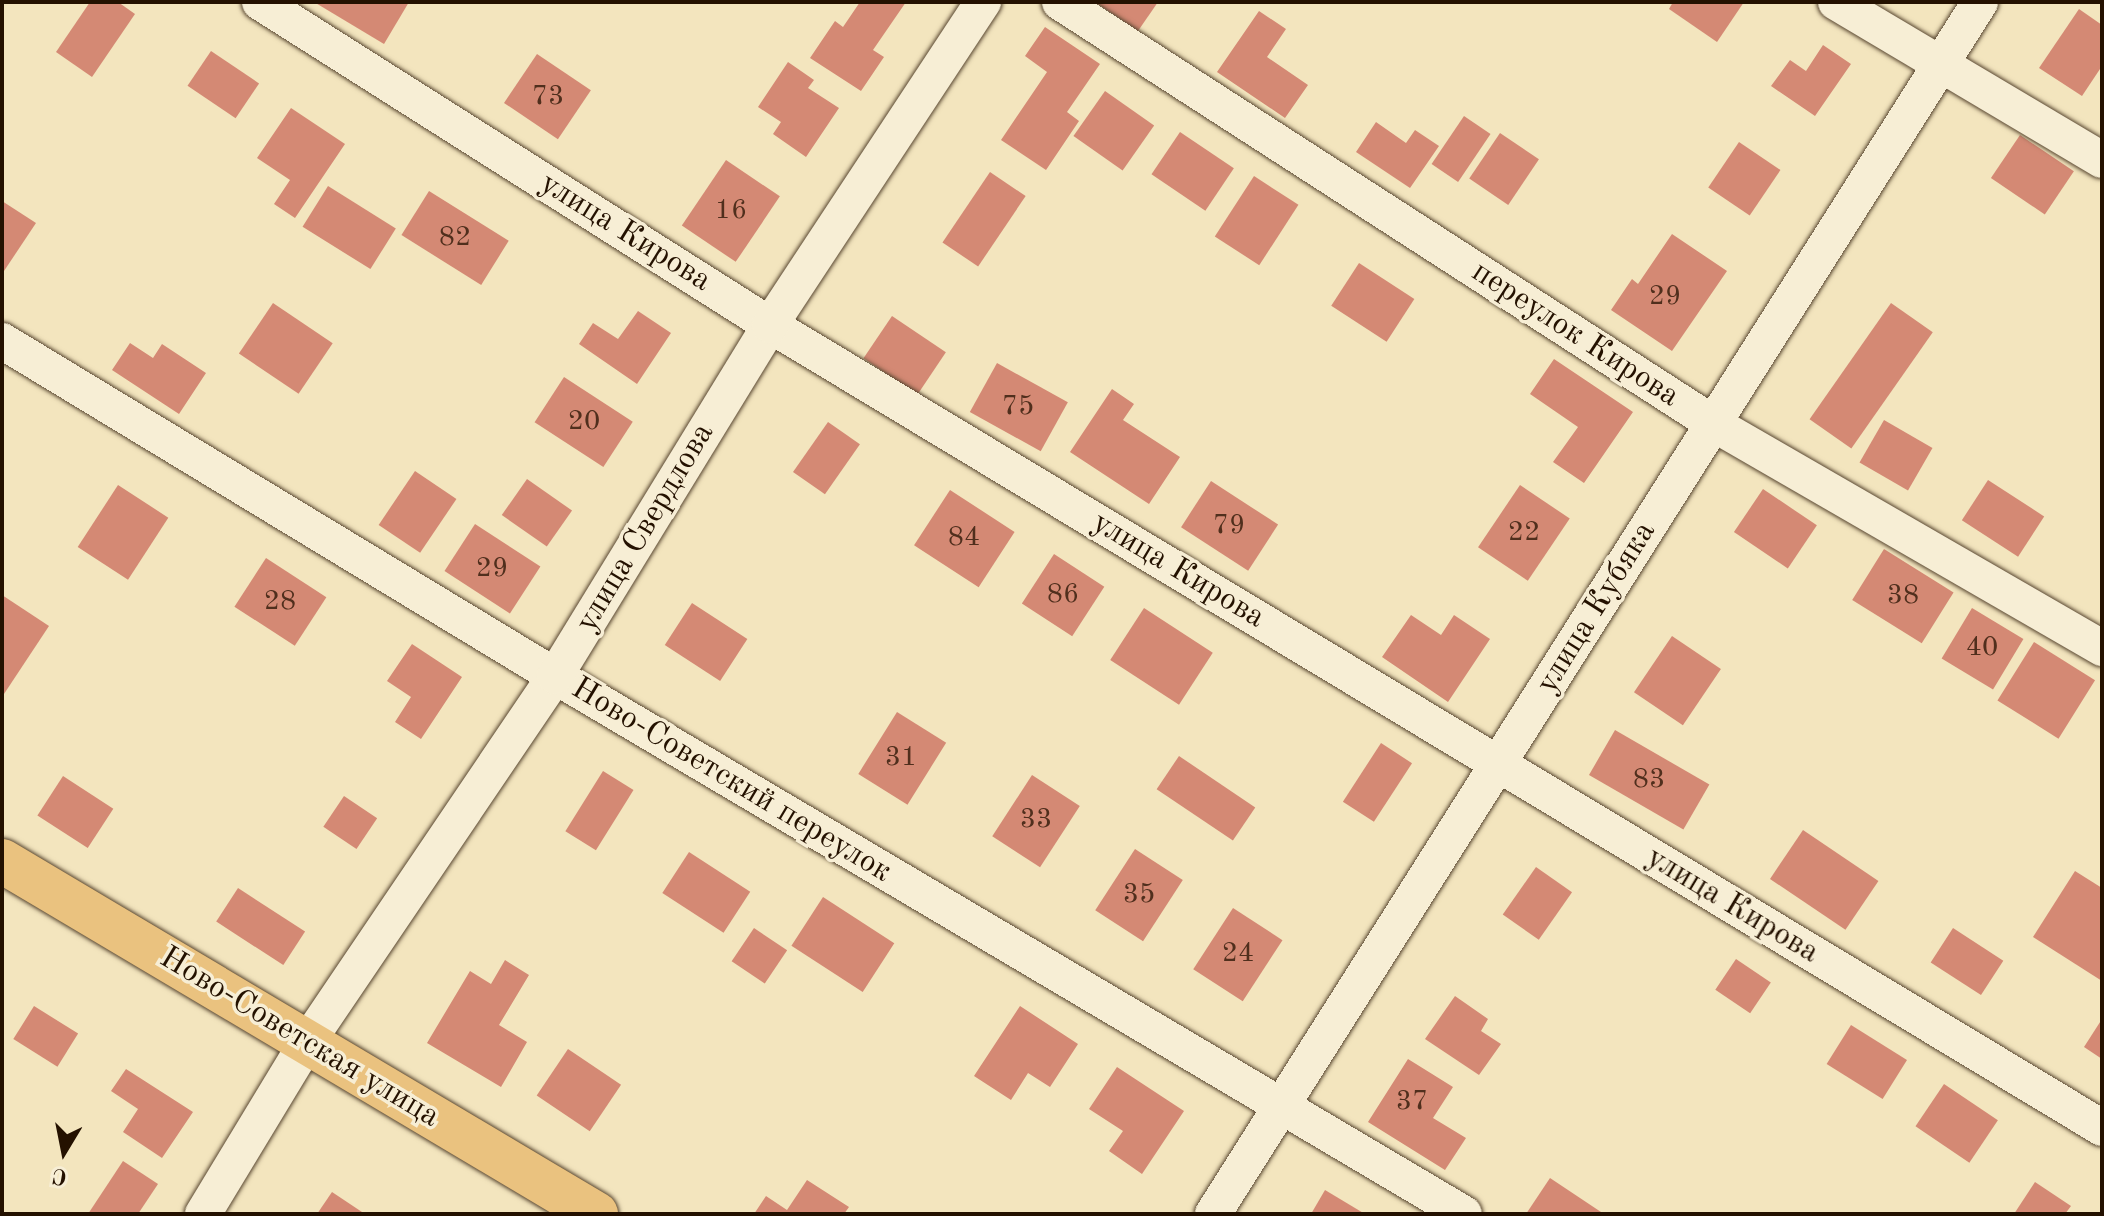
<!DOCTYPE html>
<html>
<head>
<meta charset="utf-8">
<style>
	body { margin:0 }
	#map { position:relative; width:2104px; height:1216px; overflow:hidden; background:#f3e5be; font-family:"Old Standard TT",serif }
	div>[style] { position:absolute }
	.building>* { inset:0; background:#d48974; transform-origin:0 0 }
	.roads { filter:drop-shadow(0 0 2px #584630) drop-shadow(0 0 2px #584630) }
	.minor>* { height:36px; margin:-18px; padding:0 18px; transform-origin:18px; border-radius:18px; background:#f7eed5 }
	.major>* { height:44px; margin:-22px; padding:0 22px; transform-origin:22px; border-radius:22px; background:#eac27f }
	span { translate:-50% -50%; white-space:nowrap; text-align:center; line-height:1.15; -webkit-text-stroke:7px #f7eed5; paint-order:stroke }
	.number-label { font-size:28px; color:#502f1d }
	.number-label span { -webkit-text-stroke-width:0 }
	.street-label { font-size:32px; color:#241100 }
	.frame { position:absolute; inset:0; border:4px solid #241100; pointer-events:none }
	.north { position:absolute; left:24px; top:1112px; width:80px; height:80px; -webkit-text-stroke:6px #f7eed5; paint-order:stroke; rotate:190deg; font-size:22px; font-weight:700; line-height:32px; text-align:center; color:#241100 }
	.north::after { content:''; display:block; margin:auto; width:28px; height:36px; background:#241100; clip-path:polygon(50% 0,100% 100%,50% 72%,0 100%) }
</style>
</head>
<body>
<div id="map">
	<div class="building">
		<div style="clip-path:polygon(90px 2px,118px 2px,135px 14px,92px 77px,56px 52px)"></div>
		<div style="clip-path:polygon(314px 2px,409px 2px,384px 44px)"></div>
		<div style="clip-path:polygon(860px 2px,906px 2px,873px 50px,884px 57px,861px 91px,810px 58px,835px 21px,843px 27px)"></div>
		<div style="clip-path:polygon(1095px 2px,1158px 2px,1138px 31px)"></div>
		<div style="clip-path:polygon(1673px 2px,1744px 2px,1717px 42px,1669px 9px)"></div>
		<div style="clip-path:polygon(2079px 9px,2102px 25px,2102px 66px,2082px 96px,2039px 68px)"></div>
		<div style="clip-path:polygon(1259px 11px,1286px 29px,1267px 57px,1308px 85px,1285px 118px,1217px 72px)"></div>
		<div style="clip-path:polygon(1045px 27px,1100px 64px,1067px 112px,1079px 121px,1046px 170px,1001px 140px,1047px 72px,1025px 56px)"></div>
		<div style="clip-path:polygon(1823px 45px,1851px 64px,1815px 116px,1771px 86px,1790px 60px,1806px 71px)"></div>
		<div style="left:211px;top:51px;width:58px;height:42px;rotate:34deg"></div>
		<div style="left:537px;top:54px;width:65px;height:59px;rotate:34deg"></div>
		<div style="clip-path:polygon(788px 62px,814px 80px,808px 88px,839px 108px,806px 157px,773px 134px,781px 122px,758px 107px)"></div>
		<div style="left:1105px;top:91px;width:60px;height:55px;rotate:35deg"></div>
		<div style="clip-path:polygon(291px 108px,345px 144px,295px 218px,274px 204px,290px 180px,257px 158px)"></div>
		<div style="left:1464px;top:116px;width:32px;height:58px;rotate:34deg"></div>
		<div style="clip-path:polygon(1376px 122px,1406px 143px,1415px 130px,1439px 146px,1410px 188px,1356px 152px)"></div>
		<div style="left:1180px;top:132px;width:65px;height:51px;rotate:34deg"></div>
		<div style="left:1500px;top:133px;width:47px;height:55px;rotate:34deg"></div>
		<div style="left:2020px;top:135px;width:65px;height:52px;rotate:34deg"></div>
		<div style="left:1739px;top:142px;width:50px;height:55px;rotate:34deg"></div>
		<div style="left:726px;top:160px;width:65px;height:79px;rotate:34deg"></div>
		<div style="left:990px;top:172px;width:43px;height:85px;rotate:34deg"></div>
		<div style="left:1254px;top:176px;width:53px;height:72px;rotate:33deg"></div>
		<div style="left:328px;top:186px;width:80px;height:48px;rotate:32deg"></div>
		<div style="left:429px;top:191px;width:94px;height:52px;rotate:32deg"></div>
		<div style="clip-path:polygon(2px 201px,36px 223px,2px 274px)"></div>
		<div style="clip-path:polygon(1672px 234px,1727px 271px,1672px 351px,1611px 310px,1632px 279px,1638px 284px)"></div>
		<div style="left:1359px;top:263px;width:66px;height:51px;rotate:33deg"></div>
		<div style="left:273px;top:303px;width:72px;height:61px;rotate:34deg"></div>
		<div style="left:1891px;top:303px;width:51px;height:142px;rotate:35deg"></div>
		<div style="clip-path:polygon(638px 311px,671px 333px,637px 384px,579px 344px,593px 323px,618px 339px)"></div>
		<div style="left:892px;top:316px;width:65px;height:51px;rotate:34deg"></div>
		<div style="clip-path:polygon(130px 343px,153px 358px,162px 344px,206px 373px,179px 414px,112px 370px)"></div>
		<div style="clip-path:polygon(1554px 359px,1633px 412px,1584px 483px,1553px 462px,1578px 427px,1530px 394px)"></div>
		<div style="left:997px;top:363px;width:81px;height:56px;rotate:29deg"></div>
		<div style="left:564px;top:377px;width:82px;height:54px;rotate:33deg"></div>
		<div style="clip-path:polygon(1112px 389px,1134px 404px,1123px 420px,1180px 457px,1149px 504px,1070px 452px)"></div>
		<div style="left:1884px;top:420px;width:56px;height:49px;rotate:30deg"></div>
		<div style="left:828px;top:422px;width:39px;height:61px;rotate:35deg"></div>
		<div style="left:415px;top:471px;width:50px;height:65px;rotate:34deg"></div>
		<div style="left:527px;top:479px;width:55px;height:44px;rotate:35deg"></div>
		<div style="left:1988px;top:480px;width:67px;height:48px;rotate:33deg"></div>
		<div style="left:1211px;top:481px;width:80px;height:55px;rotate:33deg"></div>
		<div style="left:118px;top:485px;width:60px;height:74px;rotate:33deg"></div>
		<div style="left:1520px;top:485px;width:60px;height:75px;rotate:34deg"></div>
		<div style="left:1763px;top:489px;width:65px;height:52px;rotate:34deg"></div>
		<div style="left:950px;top:490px;width:77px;height:66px;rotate:33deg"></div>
		<div style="left:475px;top:524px;width:78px;height:56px;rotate:33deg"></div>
		<div style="left:1884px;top:549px;width:82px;height:60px;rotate:32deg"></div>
		<div style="left:1054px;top:554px;width:60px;height:59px;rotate:33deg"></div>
		<div style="left:266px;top:558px;width:72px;height:58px;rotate:33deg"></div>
		<div style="clip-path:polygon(2px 595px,49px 626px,2px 697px)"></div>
		<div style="left:692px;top:603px;width:66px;height:50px;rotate:33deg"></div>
		<div style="left:1144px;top:608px;width:82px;height:62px;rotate:33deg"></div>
		<div style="left:1972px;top:608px;width:60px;height:59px;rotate:31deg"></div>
		<div style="clip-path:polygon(1411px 615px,1441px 635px,1454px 615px,1490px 639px,1448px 702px,1382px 657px)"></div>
		<div style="left:1672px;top:636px;width:59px;height:68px;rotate:34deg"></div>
		<div style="left:2034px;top:642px;width:72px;height:69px;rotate:32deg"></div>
		<div style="clip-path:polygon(412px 644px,462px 677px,421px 739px,395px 722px,411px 697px,387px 681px)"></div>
		<div style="left:897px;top:712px;width:58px;height:73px;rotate:32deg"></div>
		<div style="left:1615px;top:730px;width:109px;height:52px;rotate:30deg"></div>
		<div style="left:1381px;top:743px;width:37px;height:70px;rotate:33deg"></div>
		<div style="left:1179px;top:756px;width:92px;height:40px;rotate:34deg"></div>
		<div style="left:603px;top:771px;width:36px;height:71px;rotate:32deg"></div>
		<div style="left:1032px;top:775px;width:57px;height:73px;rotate:33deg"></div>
		<div style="left:63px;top:776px;width:60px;height:47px;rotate:33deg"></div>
		<div style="left:344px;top:796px;width:40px;height:37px;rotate:34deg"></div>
		<div style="left:1803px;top:830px;width:91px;height:59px;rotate:34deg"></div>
		<div style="left:1135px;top:849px;width:57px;height:73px;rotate:33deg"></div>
		<div style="left:689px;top:852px;width:73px;height:49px;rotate:33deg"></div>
		<div style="left:1536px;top:867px;width:44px;height:58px;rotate:35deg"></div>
		<div style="clip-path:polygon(2075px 871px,2102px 888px,2102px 981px,2033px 937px)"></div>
		<div style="left:238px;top:888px;width:80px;height:40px;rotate:33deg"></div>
		<div style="left:823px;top:897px;width:85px;height:58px;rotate:33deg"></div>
		<div style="left:1233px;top:908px;width:59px;height:73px;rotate:33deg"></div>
		<div style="left:754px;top:928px;width:40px;height:40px;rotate:34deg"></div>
		<div style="left:1953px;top:928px;width:60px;height:41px;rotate:33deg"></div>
		<div style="left:1736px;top:959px;width:42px;height:37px;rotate:34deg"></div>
		<div style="clip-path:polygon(505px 960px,529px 975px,499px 1025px,527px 1042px,501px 1087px,427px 1043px,470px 971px,491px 984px)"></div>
		<div style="clip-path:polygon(1455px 996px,1488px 1019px,1481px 1031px,1501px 1044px,1479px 1075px,1425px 1039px)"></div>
		<div style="left:34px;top:1006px;width:52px;height:39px;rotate:32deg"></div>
		<div style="clip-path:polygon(1020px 1006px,1078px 1044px,1050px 1087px,1028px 1073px,1011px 1100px,974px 1076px)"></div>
		<div style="clip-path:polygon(2102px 1019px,2102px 1059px,2084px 1047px)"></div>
		<div style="left:1851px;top:1025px;width:66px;height:46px;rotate:32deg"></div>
		<div style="left:568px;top:1049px;width:64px;height:56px;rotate:34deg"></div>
		<div style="clip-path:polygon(1408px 1059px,1453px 1087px,1433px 1118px,1466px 1138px,1445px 1170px,1368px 1122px)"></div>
		<div style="clip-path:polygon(1117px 1067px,1184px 1111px,1142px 1174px,1109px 1151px,1123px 1131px,1089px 1109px)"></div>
		<div style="clip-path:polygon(126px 1069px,193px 1112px,162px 1158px,123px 1132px,138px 1109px,111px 1091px)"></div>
		<div style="left:1944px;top:1084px;width:65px;height:51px;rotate:34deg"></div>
		<div style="clip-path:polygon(123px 1161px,158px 1184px,138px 1214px,88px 1214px)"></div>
		<div style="clip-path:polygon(1550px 1178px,1604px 1214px,1526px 1214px)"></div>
		<div style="clip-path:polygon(807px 1180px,849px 1207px,844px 1214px,754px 1214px,766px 1196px,787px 1210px)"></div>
		<div style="clip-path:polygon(2035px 1182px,2071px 1206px,2065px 1214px,2014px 1214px)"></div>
		<div style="clip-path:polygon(1325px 1190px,1365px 1214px,1311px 1214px)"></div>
		<div style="clip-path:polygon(332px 1192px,365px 1214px,317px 1214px)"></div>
	</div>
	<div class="roads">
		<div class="minor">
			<div style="left:260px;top:2px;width:604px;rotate:32.35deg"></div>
			<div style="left:770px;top:325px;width:1555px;rotate:31.08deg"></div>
			<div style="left:1060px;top:2px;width:778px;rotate:32.83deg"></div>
			<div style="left:1714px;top:424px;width:448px;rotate:30deg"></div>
			<div style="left:1836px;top:2px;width:309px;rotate:30.7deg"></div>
			<div style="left:2px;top:341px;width:647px;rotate:31.21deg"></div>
			<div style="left:555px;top:676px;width:1056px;rotate:30.62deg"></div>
			<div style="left:203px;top:1214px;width:199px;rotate:-58.8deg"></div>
			<div style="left:306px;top:1044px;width:444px;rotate:-55.9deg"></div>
			<div style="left:555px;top:676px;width:412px;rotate:-58.5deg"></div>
			<div style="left:770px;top:325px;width:387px;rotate:-56.6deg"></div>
			<div style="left:1213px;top:1214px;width:1434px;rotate:-57.67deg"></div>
		</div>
		<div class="major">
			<div style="left:2px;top:861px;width:691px;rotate:30.72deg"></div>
		</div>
	</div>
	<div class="number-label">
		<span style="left:548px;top:97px">73</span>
		<span style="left:731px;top:211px">16</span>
		<span style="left:455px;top:238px">82</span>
		<span style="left:1665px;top:297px">29</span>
		<span style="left:1018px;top:407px">75</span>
		<span style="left:584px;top:422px">20</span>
		<span style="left:1229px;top:526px">79</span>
		<span style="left:1524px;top:533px">22</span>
		<span style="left:964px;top:538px">84</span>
		<span style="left:492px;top:569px">29</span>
		<span style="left:1063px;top:595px">86</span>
		<span style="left:1903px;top:596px">38</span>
		<span style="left:280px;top:602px">28</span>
		<span style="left:1982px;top:648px">40</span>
		<span style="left:901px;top:758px">31</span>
		<span style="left:1649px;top:780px">83</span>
		<span style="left:1036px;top:820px">33</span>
		<span style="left:1139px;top:895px">35</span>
		<span style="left:1238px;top:954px">24</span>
		<span style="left:1412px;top:1102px">37</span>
	</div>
	<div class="street-label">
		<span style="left:625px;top:233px;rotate:32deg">улица Кирова</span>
		<span style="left:1575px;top:335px;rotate:33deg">переулок Кирова</span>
		<span style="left:646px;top:528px;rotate:-59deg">улица Свердлова</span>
		<span style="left:1178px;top:571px;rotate:31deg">улица Кирова</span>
		<span style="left:1597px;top:608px;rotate:-58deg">улица Кубяка</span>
		<span style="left:731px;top:781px;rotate:31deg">Ново-Советский переулок</span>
		<span style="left:1732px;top:906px;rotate:31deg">улица Кирова</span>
		<span style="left:299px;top:1038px;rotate:31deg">Ново-Советская улица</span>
	</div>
	<div class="frame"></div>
	<div class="north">С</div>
</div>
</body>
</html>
